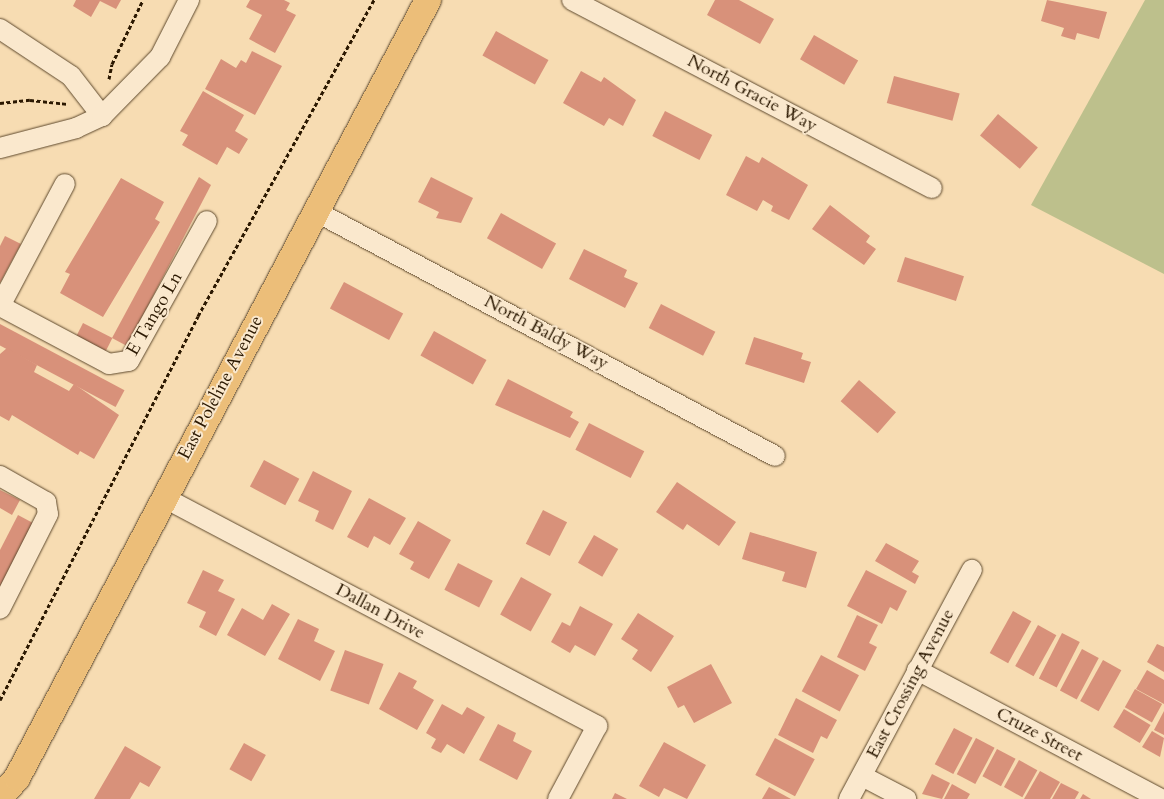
<!DOCTYPE html>
<html>
<head>
<meta charset="utf-8">
<style>
	body { margin:0 }
	#map { position:relative; width:1164px; height:799px; overflow:hidden; background:#f7dcb2; font-family:Cardo,serif }
	div>[style] { position:absolute }
	.green>* { inset:0; background:#bdc08c }
	.building>* { inset:0; background:#d8917a; transform-origin:0 0 }
	.path>* { height:3px; margin-top:-1.5px; transform-origin:0; background:repeating-linear-gradient(90deg,#2b1801 0 4px,transparent 0 6.5px) }
	.roads { filter:drop-shadow(0 0 1px #5e492d) drop-shadow(0 0 1px #5e492d) }
	.minor>* { height:20px; margin:-10px; padding:0 10px; transform-origin:10px; border-radius:10px; background:#fae8cd }
	.major>* { height:26px; margin:-13px; padding:0 13px; transform-origin:13px; border-radius:13px; background:#ecbe79 }
	span { translate:-50% -50%; white-space:nowrap; text-align:center; line-height:1.15; -webkit-text-stroke:4px #fae8cd; paint-order:stroke }
	.street-label { font-size:18px; color:#2b1801 }
</style>
</head>
<body>
<div id="map">
	<div class="green">
		<div style="clip-path:polygon(1145px 0,1164px 0,1164px 274px,1031px 205px)"></div>
	</div>
	<div class="building">
		<div style="clip-path:polygon(76px 0,121px 0,116px 9px,100px 1px,91px 17px,73px 6px)"></div>
		<div style="clip-path:polygon(250px 0,284px 0,290px 3px,286px 10px,296px 15px,275px 53px,249px 39px,262px 15px,246px 7px)"></div>
		<div style="clip-path:polygon(715px 0,739px 0,774px 19px,760px 44px,707px 15px)"></div>
		<div style="clip-path:polygon(1047px 0,1107px 12px,1099px 39px,1077px 33px,1075px 40px,1061px 36px,1064px 28px,1041px 21px)"></div>
		<div style="left:496px;top:31px;width:60px;height:28px;rotate:29deg"></div>
		<div style="left:814px;top:35px;width:51px;height:28px;rotate:30deg"></div>
		<div style="clip-path:polygon(252px 51px,282px 66px,255px 115px,205px 89px,221px 59px,236px 68px,241px 60px,246px 63px)"></div>
		<div style="clip-path:polygon(581px 71px,601px 82px,604px 77px,636px 100px,623px 126px,609px 118px,604px 126px,563px 103px)"></div>
		<div style="left:894px;top:76px;width:68px;height:28px;rotate:15deg"></div>
		<div style="clip-path:polygon(203px 91px,244px 115px,235px 131px,248px 139px,239px 154px,227px 147px,217px 165px,182px 145px,188px 135px,180px 131px)"></div>
		<div style="left:665px;top:111px;width:53px;height:28px;rotate:27deg"></div>
		<div style="left:998px;top:114px;width:52px;height:28px;rotate:40deg"></div>
		<div style="clip-path:polygon(746px 156px,759px 163px,762px 157px,808px 185px,789px 220px,771px 211px,773px 206px,763px 200px,757px 211px,726px 195px)"></div>
		<div style="clip-path:polygon(199px 177px,211px 185px,127px 346px,112px 338px)"></div>
		<div style="clip-path:polygon(431px 177px,473px 198px,461px 223px,436px 218px,439px 212px,418px 202px)"></div>
		<div style="clip-path:polygon(121px 178px,164px 202px,155px 219px,160px 222px,103px 317px,60px 293px,70px 274px,65px 272px)"></div>
		<div style="clip-path:polygon(830px 205px,870px 236px,866px 242px,876px 249px,864px 265px,812px 229px)"></div>
		<div style="left:501px;top:213px;width:63px;height:29px;rotate:29deg"></div>
		<div style="clip-path:polygon(5px 236px,21px 244px,0 283px,0 246px)"></div>
		<div style="clip-path:polygon(584px 249px,627px 270px,624px 277px,638px 283px,625px 308px,569px 279px)"></div>
		<div style="left:905px;top:257px;width:62px;height:26px;rotate:18deg"></div>
		<div style="left:344px;top:282px;width:67px;height:30px;rotate:28deg"></div>
		<div style="left:661px;top:304px;width:61px;height:27px;rotate:27deg"></div>
		<div style="left:83px;top:323px;width:33px;height:17px;rotate:27deg"></div>
		<div style="left:0;top:324px;width:141px;height:19px;rotate:28deg"></div>
		<div style="left:434px;top:331px;width:60px;height:28px;rotate:29deg"></div>
		<div style="clip-path:polygon(754px 337px,803px 353px,801px 359px,811px 362px,804px 383px,745px 364px)"></div>
		<div style="clip-path:polygon(7px 348px,37px 365px,34px 372px,69px 391px,74px 384px,119px 415px,94px 459px,80px 451px,78px 455px,12px 415px,9px 421px,0 416px,0 354px)"></div>
		<div style="clip-path:polygon(508px 379px,573px 412px,570px 417px,579px 422px,570px 438px,495px 405px)"></div>
		<div style="left:859px;top:380px;width:49px;height:28px;rotate:41deg"></div>
		<div style="left:589px;top:423px;width:62px;height:30px;rotate:27deg"></div>
		<div style="left:264px;top:460px;width:40px;height:30px;rotate:28deg"></div>
		<div style="clip-path:polygon(313px 471px,352px 491px,333px 530px,315px 521px,319px 511px,298px 501px)"></div>
		<div style="clip-path:polygon(677px 482px,736px 522px,719px 546px,687px 524px,683px 530px,656px 512px)"></div>
		<div style="clip-path:polygon(0 490px,20px 500px,12px 515px,0 508px)"></div>
		<div style="clip-path:polygon(369px 498px,406px 518px,390px 545px,374px 536px,368px 548px,347px 537px)"></div>
		<div style="left:543px;top:510px;width:27px;height:38px;rotate:27deg"></div>
		<div style="clip-path:polygon(18px 515px,33px 523px,0 587px,0 550px)"></div>
		<div style="clip-path:polygon(418px 521px,451px 540px,429px 579px,410px 569px,414px 562px,399px 554px)"></div>
		<div style="clip-path:polygon(750px 532px,817px 552px,806px 588px,782px 581px,785px 572px,742px 559px)"></div>
		<div style="left:594px;top:535px;width:28px;height:32px;rotate:30deg"></div>
		<div style="clip-path:polygon(886px 543px,919px 561px,912px 572px,919px 576px,915px 584px,875px 561px)"></div>
		<div style="left:458px;top:563px;width:39px;height:30px;rotate:27deg"></div>
		<div style="clip-path:polygon(203px 570px,224px 580px,218px 591px,235px 599px,216px 636px,199px 627px,206px 612px,187px 603px)"></div>
		<div style="clip-path:polygon(866px 570px,907px 591px,897px 611px,890px 607px,882px 624px,847px 606px)"></div>
		<div style="left:521px;top:577px;width:35px;height:43px;rotate:29deg"></div>
		<div style="clip-path:polygon(272px 604px,290px 614px,265px 656px,227px 635px,242px 608px,263px 620px)"></div>
		<div style="clip-path:polygon(580px 606px,613px 624px,595px 656px,575px 645px,570px 653px,551px 642px,562px 622px,570px 626px)"></div>
		<div style="left:1013px;top:611px;width:21px;height:48px;rotate:29deg"></div>
		<div style="clip-path:polygon(638px 613px,674px 636px,651px 672px,632px 659px,638px 650px,621px 639px)"></div>
		<div style="clip-path:polygon(857px 615px,878px 625px,869px 643px,877px 647px,865px 671px,837px 657px)"></div>
		<div style="clip-path:polygon(298px 619px,319px 629px,314px 641px,335px 651px,320px 681px,278px 659px)"></div>
		<div style="left:1038px;top:625px;width:21px;height:47px;rotate:29deg"></div>
		<div style="left:1062px;top:633px;width:20px;height:51px;rotate:27deg"></div>
		<div style="clip-path:polygon(1157px 644px,1164px 647px,1164px 672px,1147px 662px)"></div>
		<div style="left:1082px;top:649px;width:19px;height:47px;rotate:28deg"></div>
		<div style="left:345px;top:650px;width:41px;height:43px;rotate:20deg"></div>
		<div style="left:821px;top:655px;width:43px;height:41px;rotate:28deg"></div>
		<div style="left:1103px;top:660px;width:21px;height:47px;rotate:29deg"></div>
		<div style="clip-path:polygon(711px 664px,732px 703px,694px 723px,684px 705px,678px 708px,667px 687px)"></div>
		<div style="clip-path:polygon(1147px 670px,1164px 680px,1164px 704px,1136px 689px)"></div>
		<div style="clip-path:polygon(399px 672px,417px 681px,413px 688px,434px 700px,417px 730px,379px 709px)"></div>
		<div style="left:1135px;top:689px;width:31px;height:21px;rotate:29deg"></div>
		<div style="clip-path:polygon(796px 698px,837px 720px,827px 739px,821px 736px,813px 753px,778px 735px)"></div>
		<div style="clip-path:polygon(442px 704px,462px 715px,467px 707px,485px 717px,464px 754px,447px 744px,441px 753px,431px 748px,436px 739px,426px 733px)"></div>
		<div style="left:1124px;top:709px;width:31px;height:21px;rotate:31deg"></div>
		<div style="clip-path:polygon(1164px 711px,1164px 735px,1154px 730px)"></div>
		<div style="clip-path:polygon(498px 724px,516px 733px,513px 741px,532px 751px,517px 780px,479px 760px)"></div>
		<div style="left:954px;top:728px;width:21px;height:41px;rotate:28deg"></div>
		<div style="clip-path:polygon(1152px 731px,1164px 738px,1160px 757px,1142px 747px)"></div>
		<div style="left:775px;top:738px;width:45px;height:42px;rotate:28deg"></div>
		<div style="left:976px;top:738px;width:21px;height:41px;rotate:28deg"></div>
		<div style="clip-path:polygon(664px 742px,706px 765px,687px 799px,664px 788px,659px 797px,639px 786px)"></div>
		<div style="left:244px;top:743px;width:25px;height:30px;rotate:29deg"></div>
		<div style="clip-path:polygon(125px 746px,161px 767px,149px 787px,140px 782px,130px 799px,94px 799px)"></div>
		<div style="left:997px;top:749px;width:21px;height:31px;rotate:28deg"></div>
		<div style="left:1019px;top:760px;width:21px;height:31px;rotate:29deg"></div>
		<div style="clip-path:polygon(1040px 771px,1060px 782px,1050px 799px,1024px 799px)"></div>
		<div style="clip-path:polygon(932px 774px,950px 783px,942px 799px,922px 794px)"></div>
		<div style="clip-path:polygon(1061px 783px,1079px 792px,1075px 799px,1052px 799px)"></div>
		<div style="clip-path:polygon(952px 784px,970px 794px,967px 799px,944px 799px)"></div>
		<div style="clip-path:polygon(769px 787px,791px 799px,762px 799px)"></div>
		<div style="clip-path:polygon(615px 793px,627px 799px,612px 799px)"></div>
		<div style="clip-path:polygon(1083px 794px,1091px 799px,1080px 799px)"></div>
	</div>
	<div class="path">
		<div style="left:109px;top:79px;width:15px;rotate:-79deg"></div>
		<div style="left:112px;top:64px;width:71px;rotate:-64.2deg"></div>
		<div style="left:0;top:103px;width:30px;rotate:-6deg"></div>
		<div style="left:30px;top:100px;width:37px;rotate:6deg"></div>
		<div style="left:0;top:700px;width:432px;rotate:-62.7deg"></div>
		<div style="left:198px;top:316px;width:362px;rotate:-60.9deg"></div>
	</div>
	<div class="roads">
		<div class="minor">
			<div style="left:572px;top:0;width:406px;rotate:27.6deg"></div>
			<div style="left:0;top:29px;width:85px;rotate:33.5deg"></div>
			<div style="left:71px;top:76px;width:51px;rotate:52.2deg"></div>
			<div style="left:0;top:148px;width:79px;rotate:-14.7deg"></div>
			<div style="left:76px;top:128px;width:29px;rotate:-25deg"></div>
			<div style="left:102px;top:116px;width:83px;rotate:-45.5deg"></div>
			<div style="left:160px;top:57px;width:64px;rotate:-63deg"></div>
			<div style="left:315px;top:211px;width:521px;rotate:28.04deg"></div>
			<div style="left:0;top:306px;width:123px;rotate:28deg"></div>
			<div style="left:109px;top:364px;width:20px;rotate:-9deg"></div>
			<div style="left:129px;top:361px;width:160px;rotate:-60.9deg"></div>
			<div style="left:0;top:306px;width:138px;rotate:-62deg"></div>
			<div style="left:0;top:476px;width:53px;rotate:29.5deg"></div>
			<div style="left:46px;top:502px;width:12px;rotate:81deg"></div>
			<div style="left:48px;top:514px;width:106px;rotate:116.8deg"></div>
			<div style="left:163px;top:497px;width:491px;rotate:27.8deg"></div>
			<div style="left:597px;top:726px;width:83px;rotate:118.1deg"></div>
			<div style="left:917px;top:670px;width:276px;rotate:27.9deg"></div>
			<div style="left:862px;top:776px;width:50px;rotate:27.6deg"></div>
			<div style="left:849px;top:799px;width:260px;rotate:-61.8deg"></div>
		</div>
		<div class="major">
			<div style="left:0;top:797px;width:25px;rotate:-48deg"></div>
			<div style="left:17px;top:778px;width:880px;rotate:-62.15deg"></div>
		</div>
	</div>
	<div class="street-label">
		<span style="left:752px;top:94px;rotate:28deg">North Gracie Way</span>
		<span style="left:155px;top:314px;rotate:-60deg">E Tango Ln</span>
		<span style="left:546px;top:333px;rotate:28deg">North Baldy Way</span>
		<span style="left:221px;top:388px;rotate:-62deg">East Poleline Avenue</span>
		<span style="left:380px;top:612px;rotate:28deg">Dallan Drive</span>
		<span style="left:911px;top:684px;rotate:-62deg">East Crossing Avenue</span>
		<span style="left:1039px;top:735px;rotate:28deg">Cruze Street</span>
	</div>
</div>
</body>
</html>
